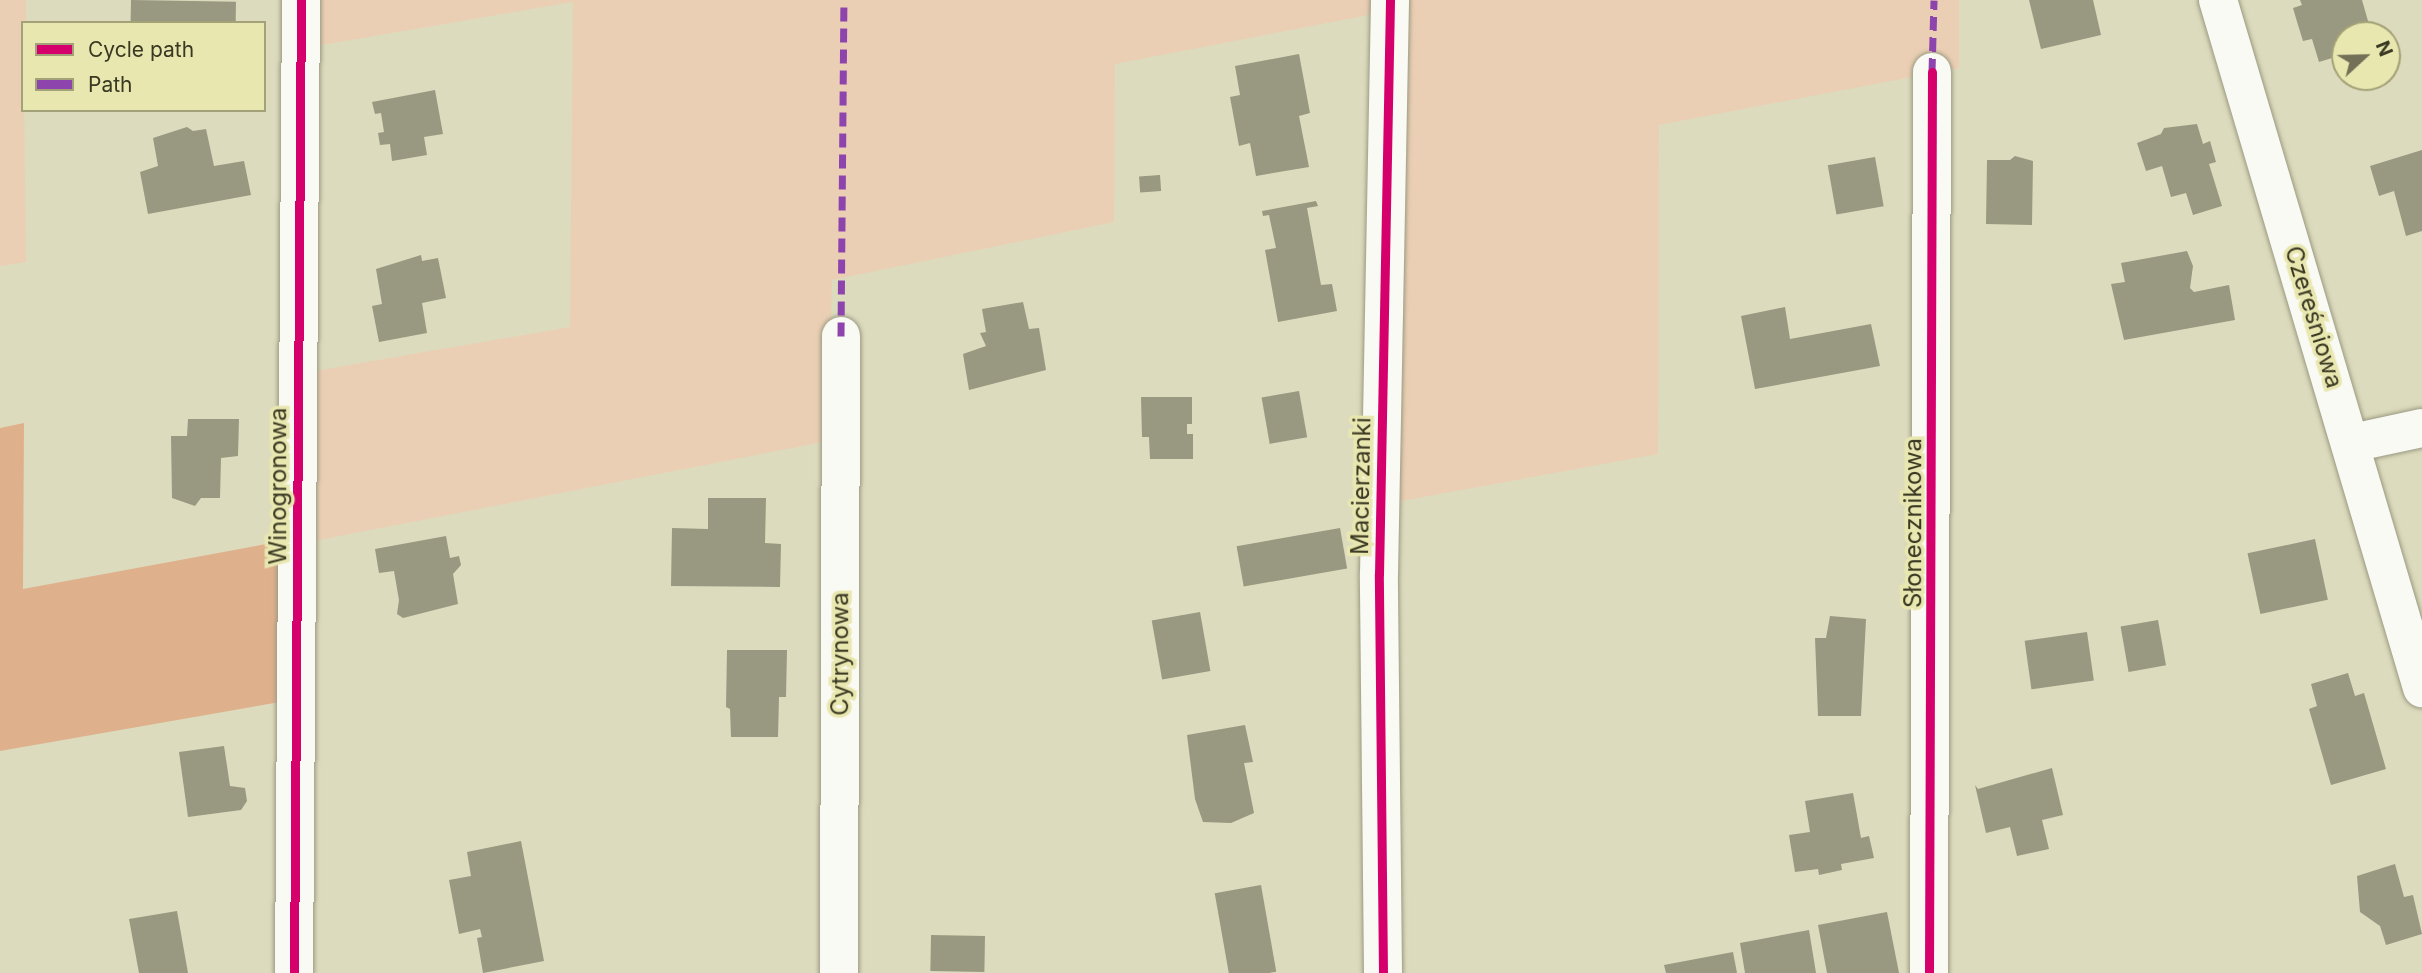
<!DOCTYPE html>
<html>
<head>
<meta charset="utf-8">
<style>
	body { margin:0 }
	#map { position:relative; width:2422px; height:973px; overflow:hidden; background:#dcdbbd; font-family:Inter,sans-serif }
	div>[style] { position:absolute }
	.green>* { inset:0; background:#ebcfb4 }
	.forest>* { inset:0; background:#dfb08c }
	.building>* { inset:0; background:#999881; transform-origin:0 0 }
	.roads { filter:drop-shadow(0 0 2px #9b9a82) drop-shadow(0 0 2px #9b9a82) }
	.minor>* { height:38px; margin:-19px; padding:0 19px; transform-origin:19px; border-radius:19px; background:#fafaf5 }
	.quiet>* { height:7px; margin-top:-3.5px; transform-origin:0; background:repeating-linear-gradient(90deg,#8e44ad 0 14px,transparent 0 21px) }
	.cycleway>* { height:9px; margin:-4.5px; padding:0 4.5px; transform-origin:4.5px; border-radius:4.5px; background:#d6006c }
	span { translate:-50% -50%; white-space:nowrap; text-align:center; line-height:1.15; -webkit-text-stroke:7px #e9e7b0; paint-order:stroke }
	.street-label { font-size:24px; color:#393822 }
	.legend { position:absolute; left:21px; top:21px; width:245px; height:91px; box-sizing:border-box; background:#e9e7b0; border:2px solid #a3a177; margin:0; padding:9px 12px; list-style:none; font-size:21px; color:#393822 }
	.legend li { display:flex; align-items:center; gap:14px; height:35px }
	.legend b { width:35px; border:2px solid #a3a177 }
	.north { position:absolute; left:2331px; top:21px; width:70px; height:70px; box-sizing:border-box; background:#e9e7b0; border:2px solid #a3a177; border-radius:50%; rotate:68deg; font-size:19px; font-weight:700; line-height:28px; text-align:center; color:#393822 }
	.north::after { content:''; display:block; margin:auto; width:24px; height:32px; background:#727158; clip-path:polygon(50% 0,100% 100%,50% 72%,0 100%) }
</style>
</head>
<body>
<div id="map">
	<div class="green">
		<div style="clip-path:polygon(0 0,26px 0,26px 23px,23px 23px,26px 262px,0 266px)"></div>
		<div style="clip-path:polygon(310px 0,1378px 0,1379px 13px,1115px 64px,1114px 222px,832px 280px,828px 441px,309px 542px,309px 372px,570px 327px,573px 2px,310px 47px)"></div>
		<div style="clip-path:polygon(1401px 0,1959px 0,1959px 68px,1659px 125px,1658px 454px,1396px 502px)"></div>
	</div>
	<div class="forest">
		<div style="clip-path:polygon(24px 423px,23px 589px,283px 541px,280px 702px,0 751px,0 428px)"></div>
	</div>
	<div class="building">
		<div style="left:131px;top:0;width:105px;height:23px;rotate:1deg"></div>
		<div style="clip-path:polygon(2029px 0,2093px 0,2101px 35px,2041px 49px)"></div>
		<div style="clip-path:polygon(2300px 0,2362px 0,2372px 35px,2345px 35px,2345px 54px,2319px 62px,2312px 39px,2303px 41px,2298px 25px,2293px 8px,2302px 5px)"></div>
		<div style="clip-path:polygon(1299px 54px,1310px 113px,1299px 116px,1309px 167px,1256px 176px,1250px 143px,1239px 146px,1230px 97px,1240px 95px,1235px 66px)"></div>
		<div style="clip-path:polygon(435px 90px,443px 134px,424px 137px,427px 155px,392px 161px,390px 144px,380px 145px,378px 133px,384px 132px,381px 113px,375px 114px,372px 102px)"></div>
		<div style="clip-path:polygon(2197px 124px,2203px 144px,2210px 141px,2216px 162px,2209px 164px,2222px 206px,2193px 215px,2186px 193px,2171px 197px,2162px 166px,2146px 171px,2137px 143px,2161px 134px,2164px 128px)"></div>
		<div style="clip-path:polygon(187px 127px,193px 131px,206px 129px,214px 166px,244px 161px,251px 195px,148px 214px,140px 172px,158px 166px,153px 138px)"></div>
		<div style="clip-path:polygon(2422px 150px,2422px 231px,2406px 236px,2394px 191px,2379px 196px,2370px 166px)"></div>
		<div style="clip-path:polygon(2015px 156px,2033px 161px,2032px 225px,1986px 224px,1987px 160px,2010px 160px)"></div>
		<div style="left:1875px;top:157px;width:50px;height:48px;rotate:80deg"></div>
		<div style="left:1160px;top:175px;width:16px;height:21px;rotate:86deg"></div>
		<div style="clip-path:polygon(1316px 201px,1318px 206px,1307px 208px,1321px 285px,1332px 284px,1337px 311px,1278px 322px,1265px 250px,1276px 248px,1269px 215px,1263px 216px,1262px 211px)"></div>
		<div style="clip-path:polygon(2187px 251px,2193px 266px,2190px 288px,2194px 292px,2229px 285px,2235px 320px,2124px 340px,2111px 284px,2125px 282px,2121px 263px)"></div>
		<div style="clip-path:polygon(421px 255px,422px 261px,438px 258px,446px 298px,422px 303px,427px 333px,379px 342px,372px 306px,382px 304px,376px 269px)"></div>
		<div style="clip-path:polygon(1023px 302px,1029px 329px,1039px 328px,1046px 370px,969px 390px,963px 354px,986px 346px,980px 333px,986px 332px,982px 309px)"></div>
		<div style="clip-path:polygon(1785px 307px,1790px 339px,1871px 324px,1880px 366px,1755px 389px,1741px 316px)"></div>
		<div style="left:1299px;top:391px;width:47px;height:38px;rotate:80deg"></div>
		<div style="clip-path:polygon(1141px 397px,1192px 397px,1192px 424px,1187px 424px,1187px 434px,1193px 434px,1193px 459px,1150px 459px,1149px 437px,1142px 437px)"></div>
		<div style="clip-path:polygon(188px 419px,239px 419px,238px 456px,221px 458px,220px 498px,201px 498px,195px 506px,172px 498px,171px 436px,187px 436px)"></div>
		<div style="clip-path:polygon(708px 498px,766px 498px,765px 543px,781px 544px,780px 587px,671px 586px,672px 528px,708px 529px)"></div>
		<div style="left:1340px;top:528px;width:41px;height:105px;rotate:80deg"></div>
		<div style="clip-path:polygon(446px 536px,450px 558px,459px 556px,461px 565px,453px 574px,458px 604px,403px 618px,397px 614px,399px 600px,394px 571px,379px 573px,375px 549px)"></div>
		<div style="left:2315px;top:539px;width:62px;height:69px;rotate:78deg"></div>
		<div style="left:1200px;top:612px;width:60px;height:49px;rotate:80deg"></div>
		<div style="clip-path:polygon(1830px 616px,1866px 619px,1861px 716px,1818px 716px,1815px 638px,1826px 638px)"></div>
		<div style="left:2158px;top:620px;width:46px;height:38px;rotate:80deg"></div>
		<div style="left:2087px;top:632px;width:49px;height:63px;rotate:82deg"></div>
		<div style="clip-path:polygon(727px 650px,787px 650px,786px 697px,779px 697px,778px 737px,731px 737px,730px 709px,726px 707px)"></div>
		<div style="clip-path:polygon(2348px 673px,2355px 696px,2364px 693px,2386px 769px,2331px 785px,2309px 709px,2317px 706px,2311px 684px)"></div>
		<div style="clip-path:polygon(1245px 725px,1253px 762px,1244px 763px,1254px 813px,1231px 823px,1203px 822px,1195px 799px,1187px 735px)"></div>
		<div style="clip-path:polygon(224px 746px,230px 786px,245px 788px,247px 801px,241px 810px,188px 817px,179px 752px)"></div>
		<div style="clip-path:polygon(2052px 768px,2063px 815px,2042px 820px,2049px 849px,2017px 856px,2010px 827px,1986px 833px,1975px 785px,1978px 789px)"></div>
		<div style="clip-path:polygon(1853px 793px,1861px 838px,1869px 836px,1874px 858px,1841px 864px,1842px 870px,1819px 875px,1818px 869px,1795px 872px,1789px 835px,1810px 832px,1805px 801px)"></div>
		<div style="clip-path:polygon(521px 841px,544px 961px,483px 973px,477px 938px,482px 937px,480px 929px,459px 934px,449px 880px,471px 876px,467px 852px)"></div>
		<div style="clip-path:polygon(2395px 864px,2404px 897px,2413px 895px,2422px 934px,2386px 945px,2380px 926px,2360px 912px,2357px 876px)"></div>
		<div style="left:1261px;top:885px;width:88px;height:47px;rotate:80deg"></div>
		<div style="clip-path:polygon(177px 911px,188px 973px,139px 973px,129px 919px)"></div>
		<div style="clip-path:polygon(1887px 912px,1899px 973px,1827px 973px,1818px 925px)"></div>
		<div style="clip-path:polygon(1809px 930px,1816px 973px,1745px 973px,1740px 943px)"></div>
		<div style="left:931px;top:935px;width:54px;height:36px;rotate:1deg"></div>
		<div style="clip-path:polygon(1733px 952px,1737px 973px,1666px 973px,1664px 965px)"></div>
	</div>
	<div class="roads">
		<div class="minor">
			<div style="left:2218px;top:0;width:718px;rotate:73.48deg"></div>
			<div style="left:2352px;top:443px;width:72px;rotate:-12.1deg"></div>
			<div style="left:294px;top:973px;width:973px;rotate:-89.59deg"></div>
			<div style="left:839px;top:973px;width:637px;rotate:-89.82deg"></div>
			<div style="left:1383px;top:973px;width:399px;rotate:-90.6deg"></div>
			<div style="left:1379px;top:574px;width:574px;rotate:-88.9deg"></div>
			<div style="left:1929px;top:973px;width:901px;rotate:-89.81deg"></div>
		</div>
	</div>
	<div class="quiet">
		<div style="left:1932px;top:72px;width:72px;rotate:-88.4deg"></div>
		<div style="left:841px;top:336px;width:336px;rotate:-89.5deg"></div>
	</div>
	<div class="cycleway">
		<div style="left:294px;top:973px;width:973px;rotate:-89.59deg"></div>
		<div style="left:1383px;top:973px;width:399px;rotate:-90.6deg"></div>
		<div style="left:1379px;top:574px;width:574px;rotate:-88.9deg"></div>
		<div style="left:1929px;top:973px;width:901px;rotate:-89.81deg"></div>
	</div>
	<div class="street-label">
		<span style="left:2314px;top:317px;rotate:73deg">Czereśniowa</span>
		<span style="left:278px;top:486px;rotate:-90deg">Winogronowa</span>
		<span style="left:1361px;top:486px;rotate:-89deg">Macierzanki</span>
		<span style="left:1913px;top:523px;rotate:-90deg">Słonecznikowa</span>
		<span style="left:840px;top:654px;rotate:-90deg">Cytrynowa</span>
	</div>
	<ul class="legend">
	<li><b style="height:9px;background:#d6006c"></b>Cycle path</li>
	<li><b style="height:9px;background:#8e44ad"></b>Path</li>
	</ul>
	<div class="north">N</div>
</div>
</body>
</html>
